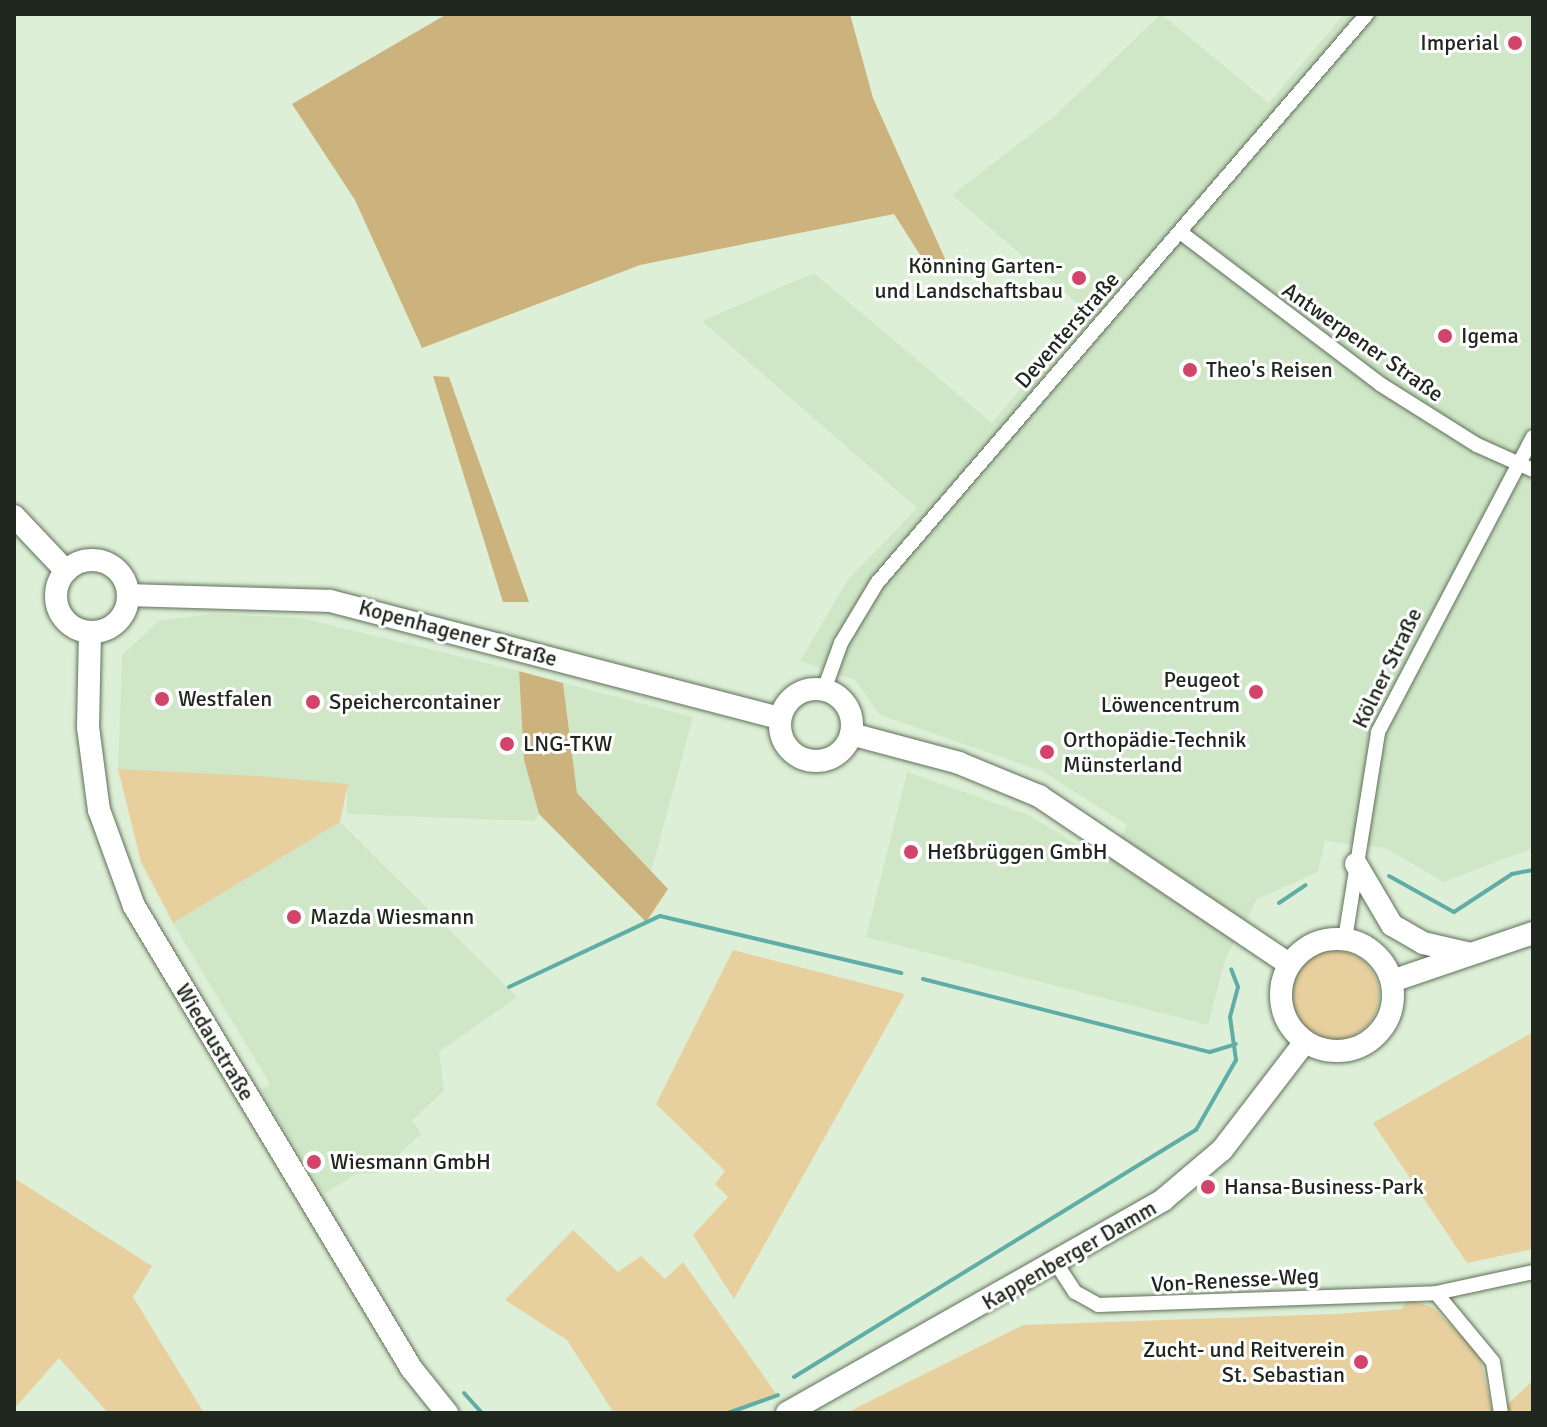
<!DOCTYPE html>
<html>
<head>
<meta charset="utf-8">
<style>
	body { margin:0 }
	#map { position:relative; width:1547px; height:1427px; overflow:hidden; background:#ddf0d7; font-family:Signika,sans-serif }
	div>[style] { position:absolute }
	.built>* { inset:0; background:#cfe7c7 }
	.green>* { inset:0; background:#e7d09e }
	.round { border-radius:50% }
	.forest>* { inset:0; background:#ccb37d }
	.stream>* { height:4px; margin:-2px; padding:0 2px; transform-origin:2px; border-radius:2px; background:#60ada7 }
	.roads { filter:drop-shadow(0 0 2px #60705a) drop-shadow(0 0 2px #60705a) }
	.minor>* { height:14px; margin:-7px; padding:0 7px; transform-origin:7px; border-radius:7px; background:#fff }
	.secondary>* { height:22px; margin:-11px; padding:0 11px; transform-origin:11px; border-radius:11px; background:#fff }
	.secondary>.ring { margin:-11px; padding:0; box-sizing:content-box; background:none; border:22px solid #fff; border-radius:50% }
	.dots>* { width:22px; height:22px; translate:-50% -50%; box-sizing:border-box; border:4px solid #fff; border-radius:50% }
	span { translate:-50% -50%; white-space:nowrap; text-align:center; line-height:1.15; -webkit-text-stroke:6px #fff; paint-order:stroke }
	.poi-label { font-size:22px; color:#20271e }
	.right { translate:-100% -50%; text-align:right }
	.left { translate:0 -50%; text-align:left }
	.street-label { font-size:22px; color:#20271e }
	.frame { position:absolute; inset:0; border:16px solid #20271e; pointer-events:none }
</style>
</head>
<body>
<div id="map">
	<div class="built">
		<div style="clip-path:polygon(1161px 14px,1269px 103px,1344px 14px,1533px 14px,1533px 848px,1444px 882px,1385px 848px,1325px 841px,1318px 872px,1257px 899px,1225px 960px,1208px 1025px,866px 937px,907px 772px,1029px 815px,1108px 864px,1127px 825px,1042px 771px,880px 715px,855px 680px,800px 661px,847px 581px,917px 508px,702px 321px,814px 273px,992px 423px,1085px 310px,952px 195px,1056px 115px)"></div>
		<div style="clip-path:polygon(215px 614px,301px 618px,519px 671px,524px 760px,539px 814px,534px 821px,347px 814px,347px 784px,118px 769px,122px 655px,160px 620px)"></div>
		<div style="clip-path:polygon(563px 683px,693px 717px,651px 872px,577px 793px)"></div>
		<div style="clip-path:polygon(340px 822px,517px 997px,439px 1052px,444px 1091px,412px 1120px,421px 1134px,378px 1173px,356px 1174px,324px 1194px,260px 1090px,270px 1084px,173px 923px)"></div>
	</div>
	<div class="green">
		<div style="clip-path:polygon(118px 769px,258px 776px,348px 784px,340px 822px,173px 923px,141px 862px)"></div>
		<div class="round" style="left:1289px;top:950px;width:90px;height:90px"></div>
		<div style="clip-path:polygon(733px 950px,905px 994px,734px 1299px,693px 1235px,728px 1197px,715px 1184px,725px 1171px,656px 1104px)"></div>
		<div style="clip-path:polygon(1533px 1032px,1533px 1249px,1467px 1263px,1373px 1123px)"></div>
		<div style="clip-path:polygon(14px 1178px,152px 1266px,133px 1297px,204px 1413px,108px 1413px,59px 1358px,14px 1409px)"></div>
		<div style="clip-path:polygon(573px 1230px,618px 1272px,641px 1256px,665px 1279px,683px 1262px,777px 1395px,726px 1413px,614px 1413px,567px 1340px,505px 1300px)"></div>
		<div style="clip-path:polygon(1408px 1300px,1432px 1307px,1479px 1353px,1493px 1413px,846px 1413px,1023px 1325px,1335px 1314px,1402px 1309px)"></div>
		<div style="clip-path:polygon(1533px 1380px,1533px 1413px,1509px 1413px,1507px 1405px)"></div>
	</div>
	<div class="forest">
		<div style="clip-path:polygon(447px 14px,850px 14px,873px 98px,946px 261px,924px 261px,894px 214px,640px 265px,422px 348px,355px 200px,292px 104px)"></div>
		<div style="clip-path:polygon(433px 376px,449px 377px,529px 602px,503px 602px)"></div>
		<div style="clip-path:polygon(519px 671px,563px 683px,577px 793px,668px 889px,646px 922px,539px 814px,524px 760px)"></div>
	</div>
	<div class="stream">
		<div style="left:1389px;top:876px;width:74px;rotate:29deg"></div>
		<div style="left:1454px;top:912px;width:69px;rotate:-33.2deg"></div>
		<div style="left:1512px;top:874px;width:21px;rotate:-11deg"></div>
		<div style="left:1279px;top:903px;width:32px;rotate:-34deg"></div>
		<div style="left:923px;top:979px;width:296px;rotate:14.3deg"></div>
		<div style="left:1210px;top:1052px;width:27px;rotate:-17deg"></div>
		<div style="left:509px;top:987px;width:167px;rotate:-25.2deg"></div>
		<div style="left:660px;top:916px;width:248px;rotate:13.3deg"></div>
		<div style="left:794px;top:1377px;width:472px;rotate:-31.6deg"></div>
		<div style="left:1196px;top:1130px;width:81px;rotate:-60.3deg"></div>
		<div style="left:1236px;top:1060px;width:43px;rotate:-97.9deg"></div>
		<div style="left:1230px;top:1017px;width:31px;rotate:-75deg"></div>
		<div style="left:1238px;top:987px;width:19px;rotate:-111deg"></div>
		<div style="left:464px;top:1393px;width:27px;rotate:48deg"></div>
		<div style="left:728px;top:1413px;width:53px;rotate:-19.8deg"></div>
	</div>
	<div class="roads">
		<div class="minor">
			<div style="left:1180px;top:232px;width:251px;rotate:37.2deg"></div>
			<div style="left:1380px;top:384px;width:115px;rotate:32.2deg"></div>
			<div style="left:1477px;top:445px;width:61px;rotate:24.1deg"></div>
			<div style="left:824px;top:690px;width:50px;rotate:-70.1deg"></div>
			<div style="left:841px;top:643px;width:70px;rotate:-59deg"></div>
			<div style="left:877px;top:583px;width:751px;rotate:-49.27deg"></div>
			<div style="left:1345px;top:939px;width:210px;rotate:-80.9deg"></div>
			<div style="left:1378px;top:732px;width:333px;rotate:-62.3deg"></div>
			<div style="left:1056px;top:1263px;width:35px;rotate:57deg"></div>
			<div style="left:1075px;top:1292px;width:26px;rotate:29deg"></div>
			<div style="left:1098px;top:1305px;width:338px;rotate:-2deg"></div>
			<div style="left:1436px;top:1293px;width:99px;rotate:-12.2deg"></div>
			<div style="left:1436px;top:1293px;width:89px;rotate:50.4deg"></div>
			<div style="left:1493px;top:1362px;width:52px;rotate:81.1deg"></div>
		</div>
		<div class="secondary">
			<div style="left:14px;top:516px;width:76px;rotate:46.6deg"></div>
			<div class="ring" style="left:56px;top:560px;width:50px;height:50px"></div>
			<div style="left:128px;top:595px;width:202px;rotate:1.7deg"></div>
			<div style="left:330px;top:601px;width:465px;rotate:14.6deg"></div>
			<div style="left:90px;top:632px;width:95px;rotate:91.2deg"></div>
			<div style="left:88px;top:727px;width:84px;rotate:82.5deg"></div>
			<div style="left:99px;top:810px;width:102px;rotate:70deg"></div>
			<div style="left:134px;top:906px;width:539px;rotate:59.05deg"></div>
			<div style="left:411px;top:1368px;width:58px;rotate:51.3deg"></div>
			<div class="ring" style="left:780px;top:689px;width:50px;height:50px"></div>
			<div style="left:851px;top:734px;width:112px;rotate:15deg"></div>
			<div style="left:959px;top:763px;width:87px;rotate:22.4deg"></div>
			<div style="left:1039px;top:796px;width:301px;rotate:33.9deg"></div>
			<div style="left:1356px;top:864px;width:71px;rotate:59.5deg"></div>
			<div style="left:1392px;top:925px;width:36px;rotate:30deg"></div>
			<div style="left:1423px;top:943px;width:49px;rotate:12.9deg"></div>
			<div class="ring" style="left:1281px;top:939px;width:90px;height:90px"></div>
			<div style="left:1392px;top:981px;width:149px;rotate:-18.8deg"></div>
			<div style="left:787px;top:1413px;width:432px;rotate:-29.5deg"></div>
			<div style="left:1163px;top:1200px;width:77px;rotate:-40.3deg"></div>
			<div style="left:1222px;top:1150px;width:136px;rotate:-52.5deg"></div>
		</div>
	</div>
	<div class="dots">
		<div style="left:1515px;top:43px;background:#d3446a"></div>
		<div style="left:1079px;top:278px;background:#d3446a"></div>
		<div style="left:1445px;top:336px;background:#d3446a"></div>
		<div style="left:1190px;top:370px;background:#d3446a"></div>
		<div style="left:1256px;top:692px;background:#d3446a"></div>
		<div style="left:162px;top:699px;background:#d3446a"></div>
		<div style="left:313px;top:702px;background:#d3446a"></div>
		<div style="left:507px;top:744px;background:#d3446a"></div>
		<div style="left:1047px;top:752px;background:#d3446a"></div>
		<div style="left:911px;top:852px;background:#d3446a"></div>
		<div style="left:294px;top:917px;background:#d3446a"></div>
		<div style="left:314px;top:1162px;background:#d3446a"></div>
		<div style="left:1208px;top:1187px;background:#d3446a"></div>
		<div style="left:1361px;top:1362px;background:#d3446a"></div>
	</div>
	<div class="poi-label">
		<span class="right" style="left:1499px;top:43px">Imperial</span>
		<span class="right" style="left:1063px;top:278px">Könning Garten-<br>und Landschaftsbau</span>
		<span class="left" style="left:1461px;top:336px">Igema</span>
		<span class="left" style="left:1206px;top:370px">Theo's Reisen</span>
		<span class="right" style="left:1240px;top:692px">Peugeot<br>Löwencentrum</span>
		<span class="left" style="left:178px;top:699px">Westfalen</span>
		<span class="left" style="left:329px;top:702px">Speichercontainer</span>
		<span class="left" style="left:1063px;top:752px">Orthopädie-Technik<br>Münsterland</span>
		<span class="left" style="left:523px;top:744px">LNG-TKW</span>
		<span class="left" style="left:927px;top:852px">Heßbrüggen GmbH</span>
		<span class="left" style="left:310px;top:917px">Mazda Wiesmann</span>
		<span class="left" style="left:330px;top:1162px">Wiesmann GmbH</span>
		<span class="left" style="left:1224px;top:1187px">Hansa-Business-Park</span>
		<span class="right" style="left:1345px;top:1362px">Zucht- und Reitverein<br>St. Sebastian</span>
	</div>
	<div class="street-label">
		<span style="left:1067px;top:330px;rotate:-49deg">Deventerstraße</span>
		<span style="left:1363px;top:342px;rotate:35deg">Antwerpener Straße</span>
		<span style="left:458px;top:633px;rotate:15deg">Kopenhagener Straße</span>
		<span style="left:1387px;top:668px;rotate:-64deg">Kölner Straße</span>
		<span style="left:215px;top:1042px;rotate:59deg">Wiedaustraße</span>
		<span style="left:1069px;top:1255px;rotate:-30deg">Kappenberger Damm</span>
		<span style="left:1235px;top:1280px;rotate:-3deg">Von-Renesse-Weg</span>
	</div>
	<div class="frame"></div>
</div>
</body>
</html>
